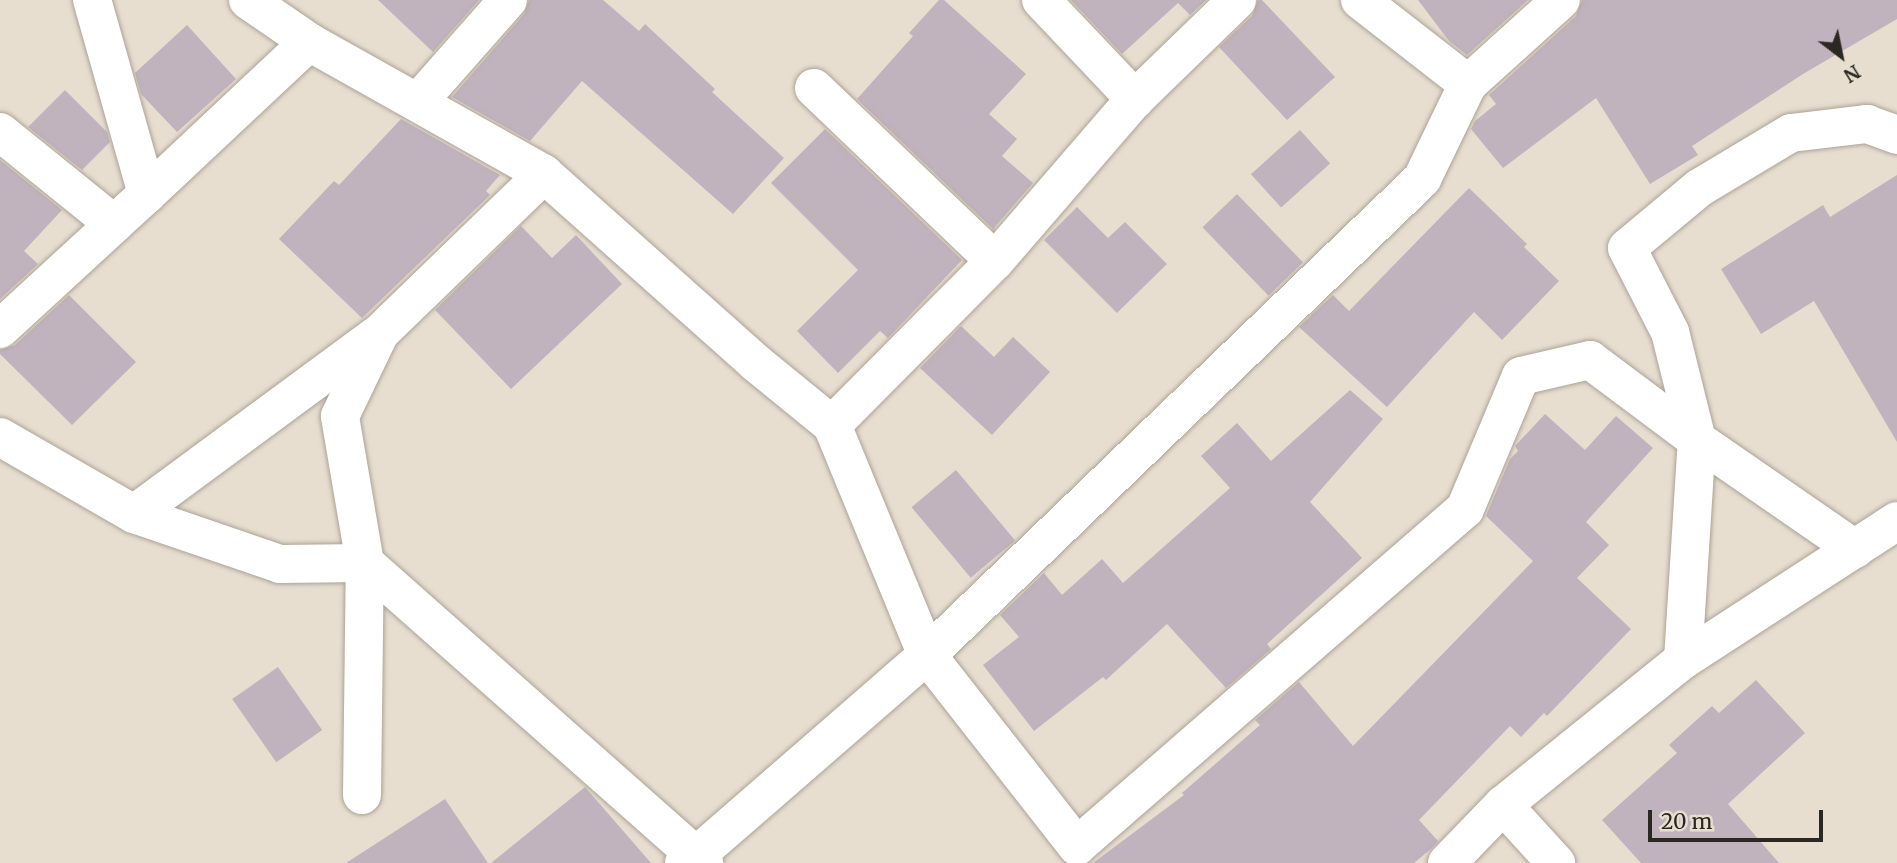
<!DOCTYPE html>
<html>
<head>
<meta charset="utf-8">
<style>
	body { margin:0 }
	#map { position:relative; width:1897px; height:863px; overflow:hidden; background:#e7ded0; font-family:Merriweather,serif }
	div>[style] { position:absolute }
	.building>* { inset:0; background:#c1b3bd; transform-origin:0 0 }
	.roads { filter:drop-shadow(0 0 2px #aca396) drop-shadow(0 0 2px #aca396) }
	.minor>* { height:38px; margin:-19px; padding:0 19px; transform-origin:19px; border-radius:19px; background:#fff }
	span { translate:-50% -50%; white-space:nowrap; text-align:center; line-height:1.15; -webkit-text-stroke:5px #e7ded0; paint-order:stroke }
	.north { position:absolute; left:1806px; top:21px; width:70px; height:70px; -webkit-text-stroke:5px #e7ded0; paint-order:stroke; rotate:148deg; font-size:19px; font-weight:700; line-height:28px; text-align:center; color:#2b2823 }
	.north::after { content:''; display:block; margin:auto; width:24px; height:32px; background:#2b2823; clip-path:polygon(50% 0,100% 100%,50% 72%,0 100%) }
	.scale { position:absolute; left:1648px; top:810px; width:175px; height:32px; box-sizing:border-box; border:4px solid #2b2823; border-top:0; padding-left:9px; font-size:21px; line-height:24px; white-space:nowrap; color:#2b2823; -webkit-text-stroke:5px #e7ded0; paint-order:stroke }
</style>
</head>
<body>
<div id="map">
	<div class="building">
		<div style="clip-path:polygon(378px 0,479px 0,433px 52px)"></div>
		<div style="clip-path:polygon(529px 0,603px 0,639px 31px,645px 24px,715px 89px,712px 92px,784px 158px,733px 214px,582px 81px,530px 141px,452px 97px,524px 14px)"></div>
		<div style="clip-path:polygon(939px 0,944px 0,1026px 74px,989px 114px,1017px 139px,1002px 156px,1033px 183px,993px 229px,857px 99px,913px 36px,909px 33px)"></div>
		<div style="clip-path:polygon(1071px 0,1206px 0,1190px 15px,1178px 3px,1122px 54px)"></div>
		<div style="clip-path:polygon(1258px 0,1262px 0,1335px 77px,1287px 120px,1219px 47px,1252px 16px)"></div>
		<div style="clip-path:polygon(1418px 0,1528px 0,1467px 55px,1449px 41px)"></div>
		<div style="clip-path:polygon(1582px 0,1897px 0,1897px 19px,1803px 74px,1692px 146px,1698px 155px,1650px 184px,1596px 98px,1503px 168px,1471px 129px,1475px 121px,1496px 104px,1489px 95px,1576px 16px)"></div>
		<div style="clip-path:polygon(187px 25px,236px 79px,177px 132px,141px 94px,135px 73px)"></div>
		<div style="clip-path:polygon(65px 90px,107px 132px,110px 142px,82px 170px,28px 127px)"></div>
		<div style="clip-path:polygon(401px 119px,500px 175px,486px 191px,490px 195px,362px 318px,279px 239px,334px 181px,339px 185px)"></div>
		<div style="clip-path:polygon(825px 129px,962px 260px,888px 338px,880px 331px,838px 373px,797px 331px,858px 270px,771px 183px)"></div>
		<div style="left:1300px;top:130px;width:45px;height:66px;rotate:48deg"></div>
		<div style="clip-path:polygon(0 160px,62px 210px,24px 251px,38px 264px,0 299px)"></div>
		<div style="clip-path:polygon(1897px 175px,1897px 442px,1814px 301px,1761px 334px,1721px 269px,1823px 205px,1830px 217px)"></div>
		<div style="clip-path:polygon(1469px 188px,1527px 244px,1524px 247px,1559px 281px,1502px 340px,1474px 312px,1387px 407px,1299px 327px,1333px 295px,1349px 311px)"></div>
		<div style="left:1237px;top:194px;width:95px;height:48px;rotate:46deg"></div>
		<div style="clip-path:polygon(1077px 207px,1108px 238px,1125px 222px,1167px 264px,1117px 313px,1044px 240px)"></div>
		<div style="clip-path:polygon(521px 226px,552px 258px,576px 235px,622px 284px,511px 389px,435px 310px)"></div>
		<div style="clip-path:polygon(69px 295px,136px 362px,72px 425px,0 354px,0 350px,15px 345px)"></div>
		<div style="clip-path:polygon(961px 326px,994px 357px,1013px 337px,1050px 372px,992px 435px,920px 368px)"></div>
		<div style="clip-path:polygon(1350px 390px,1383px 419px,1310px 502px,1362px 558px,1267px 644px,1271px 649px,1226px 688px,1167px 624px,1106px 680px,1103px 677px,1034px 731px,983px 665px,1019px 637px,1000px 615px,1044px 573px,1062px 595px,1102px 559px,1123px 583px,1230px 488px,1201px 456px,1237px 423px,1271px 461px)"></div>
		<div style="clip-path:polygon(1545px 414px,1585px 450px,1616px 416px,1653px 448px,1586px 522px,1609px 545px,1577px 578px,1631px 629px,1547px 716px,1544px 713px,1521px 737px,1510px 726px,1419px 820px,1438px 841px,1431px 849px,1414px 863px,1093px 863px,1184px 795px,1182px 793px,1260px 725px,1255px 720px,1299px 682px,1353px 746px,1533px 561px,1486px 516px,1510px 459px,1518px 451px,1515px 446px)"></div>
		<div style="left:956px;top:470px;width:92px;height:58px;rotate:50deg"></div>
		<div style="left:278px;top:667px;width:77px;height:56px;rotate:55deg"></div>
		<div style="clip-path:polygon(1756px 680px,1805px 733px,1728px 804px,1779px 863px,1641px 863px,1602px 820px,1677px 753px,1669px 745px,1712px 706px,1719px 713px)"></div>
		<div style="clip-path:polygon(585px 787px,651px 863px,491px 863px)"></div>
		<div style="clip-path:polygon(445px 799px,488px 863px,346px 863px)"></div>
	</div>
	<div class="roads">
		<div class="minor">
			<div style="left:248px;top:0;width:74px;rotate:34.5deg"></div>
			<div style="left:309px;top:42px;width:270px;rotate:29.3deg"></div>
			<div style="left:544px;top:174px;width:284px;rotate:41.7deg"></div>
			<div style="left:756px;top:363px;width:98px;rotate:39.2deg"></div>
			<div style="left:832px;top:425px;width:249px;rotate:67.6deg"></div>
			<div style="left:927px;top:655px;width:243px;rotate:51.9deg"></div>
			<div style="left:1077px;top:846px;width:514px;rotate:-40.98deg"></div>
			<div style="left:1465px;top:509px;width:144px;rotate:-67.2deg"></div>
			<div style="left:1521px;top:376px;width:71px;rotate:-13.1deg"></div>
			<div style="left:1590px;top:360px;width:134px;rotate:36.8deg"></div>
			<div style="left:1697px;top:440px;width:192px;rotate:34.6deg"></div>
			<div style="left:1041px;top:0;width:137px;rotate:46.5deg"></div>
			<div style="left:1135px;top:99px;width:142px;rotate:-44.1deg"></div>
			<div style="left:1360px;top:0;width:137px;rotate:37.9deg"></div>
			<div style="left:814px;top:88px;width:250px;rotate:43.7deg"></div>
			<div style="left:418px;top:102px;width:136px;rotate:-48.6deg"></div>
			<div style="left:0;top:132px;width:146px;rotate:38.9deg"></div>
			<div style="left:114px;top:224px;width:45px;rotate:-42.3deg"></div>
			<div style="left:147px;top:194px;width:202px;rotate:-105.8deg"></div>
			<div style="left:147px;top:194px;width:222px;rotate:-43.2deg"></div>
			<div style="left:0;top:329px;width:155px;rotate:-42.6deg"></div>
			<div style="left:832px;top:425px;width:231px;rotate:-45.2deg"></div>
			<div style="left:995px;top:261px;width:214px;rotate:-49.2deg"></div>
			<div style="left:0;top:437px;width:155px;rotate:29.9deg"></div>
			<div style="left:134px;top:514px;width:154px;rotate:18.9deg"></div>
			<div style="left:280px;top:564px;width:85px;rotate:-0.7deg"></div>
			<div style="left:365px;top:563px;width:453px;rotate:41.5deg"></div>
			<div style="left:134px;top:514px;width:300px;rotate:-36.4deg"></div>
			<div style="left:1683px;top:660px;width:220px;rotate:-86.4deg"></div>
			<div style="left:1697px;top:440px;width:111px;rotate:-104deg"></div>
			<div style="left:1670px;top:332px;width:94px;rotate:-117.1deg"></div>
			<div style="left:1627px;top:248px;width:94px;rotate:-39.8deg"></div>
			<div style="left:1699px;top:188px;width:107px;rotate:-30.9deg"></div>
			<div style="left:1791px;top:133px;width:77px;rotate:-6.8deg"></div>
			<div style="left:1867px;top:124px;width:32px;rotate:20deg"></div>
			<div style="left:362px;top:795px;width:232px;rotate:-89.3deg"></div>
			<div style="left:365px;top:563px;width:149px;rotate:-99.7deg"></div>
			<div style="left:340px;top:416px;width:92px;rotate:-64.3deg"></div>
			<div style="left:380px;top:333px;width:228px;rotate:-44.1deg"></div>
			<div style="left:1503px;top:805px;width:79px;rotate:47.6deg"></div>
			<div style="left:684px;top:863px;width:17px;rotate:-33deg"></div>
			<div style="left:698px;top:854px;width:303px;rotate:-41deg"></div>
			<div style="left:927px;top:655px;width:687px;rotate:-43.88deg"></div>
			<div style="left:1422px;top:179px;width:106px;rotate:-64.2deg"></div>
			<div style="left:1468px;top:84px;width:125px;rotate:-42.1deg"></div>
			<div style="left:1447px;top:863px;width:81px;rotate:-46deg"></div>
			<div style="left:1503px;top:805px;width:231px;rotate:-38.9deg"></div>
			<div style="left:1683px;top:660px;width:255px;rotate:-33deg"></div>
		</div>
	</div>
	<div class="north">N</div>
	<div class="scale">20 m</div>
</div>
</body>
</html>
